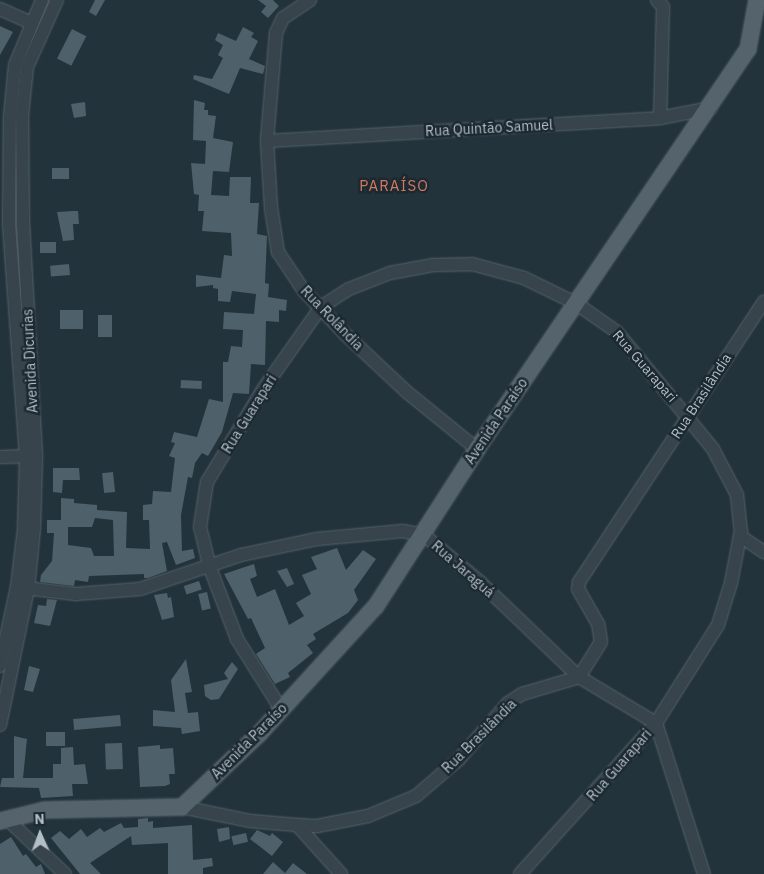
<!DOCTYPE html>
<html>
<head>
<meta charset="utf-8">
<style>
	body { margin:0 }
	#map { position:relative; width:764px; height:874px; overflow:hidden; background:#23333c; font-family:"IBM Plex Sans",sans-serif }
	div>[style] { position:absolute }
	.building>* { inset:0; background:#4e6069; transform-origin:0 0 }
	.roads { filter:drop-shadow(0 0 1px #55626a) drop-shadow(0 0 1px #55626a) }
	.minor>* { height:12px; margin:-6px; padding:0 6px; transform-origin:6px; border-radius:6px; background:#37444c }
	.major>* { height:16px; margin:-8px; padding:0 8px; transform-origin:8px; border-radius:8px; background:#55646c }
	span { translate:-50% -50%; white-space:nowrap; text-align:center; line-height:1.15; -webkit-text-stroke:5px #1c2931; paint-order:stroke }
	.street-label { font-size:14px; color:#b2bfc7 }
	.neighbourhood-label { font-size:15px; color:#d37961; letter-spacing:1px }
	.north { position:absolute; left:15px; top:809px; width:50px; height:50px; -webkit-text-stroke:4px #1c2931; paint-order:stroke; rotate:358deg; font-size:14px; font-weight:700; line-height:20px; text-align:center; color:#b2bfc7 }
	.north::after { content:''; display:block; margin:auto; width:18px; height:22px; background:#b2bfc7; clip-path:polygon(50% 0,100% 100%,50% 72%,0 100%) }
</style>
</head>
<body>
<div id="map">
	<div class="building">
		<div style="clip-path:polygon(95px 0,105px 0,96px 16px,89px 12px)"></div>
		<div style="clip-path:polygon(258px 0,273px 0,279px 6px,268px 18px,261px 12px,266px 6px)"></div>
		<div style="clip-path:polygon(0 26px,13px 32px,0 55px)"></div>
		<div style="clip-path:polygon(243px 27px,254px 33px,251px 37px,258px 41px,249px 59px,265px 66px,263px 74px,240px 68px,229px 94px,193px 79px,194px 75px,212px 79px,223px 58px,218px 55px,223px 45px,215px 40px,218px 33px,236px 41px)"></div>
		<div style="left:72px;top:29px;width:16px;height:33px;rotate:27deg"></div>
		<div style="clip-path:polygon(evenodd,194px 100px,205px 103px,204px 110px,208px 110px,208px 115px,216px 116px,213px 138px,233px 142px,229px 172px,213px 171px,211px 195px,229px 196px,230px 177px,251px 177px,250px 203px,259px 203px,257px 234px,267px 236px,265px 283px,269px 284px,268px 297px,287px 300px,286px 311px,279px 310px,279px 322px,266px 321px,265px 365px,251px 364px,249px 394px,233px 393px,222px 432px,208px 456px,202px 453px,195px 463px,192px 478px,188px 477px,181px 515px,182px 551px,193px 549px,195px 558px,176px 565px,167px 542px,162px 543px,167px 571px,148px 578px,144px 578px,144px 574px,89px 576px,88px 582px,75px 580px,74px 586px,40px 582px,41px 575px,52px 561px,54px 533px,47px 533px,47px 520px,61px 520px,61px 498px,74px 499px,74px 503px,97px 505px,97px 510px,127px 512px,126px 548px,150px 549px,149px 520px,143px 520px,143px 505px,152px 504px,153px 491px,171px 492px,175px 458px,169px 456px,175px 443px,171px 442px,174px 432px,197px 437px,209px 399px,223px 402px,223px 362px,228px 362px,231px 346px,242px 347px,243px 330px,223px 329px,224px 312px,254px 314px,256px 294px,232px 291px,230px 302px,218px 301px,218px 289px,213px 288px,213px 285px,196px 287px,196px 275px,221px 278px,224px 255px,232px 256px,231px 233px,202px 231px,204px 211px,198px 211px,199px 195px,194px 194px,191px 163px,205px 164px,206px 141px,193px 140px,194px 100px,95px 518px,113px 520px,114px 556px,94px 556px,91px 548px,68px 545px,68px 527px,92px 527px,95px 518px)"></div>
		<div style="clip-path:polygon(85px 102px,86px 116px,74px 118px,71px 104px)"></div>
		<div style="left:69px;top:168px;width:11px;height:17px;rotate:90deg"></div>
		<div style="clip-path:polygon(73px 211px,78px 211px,79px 224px,73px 224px,74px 240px,63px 241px,57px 212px)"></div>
		<div style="left:56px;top:242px;width:11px;height:16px;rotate:90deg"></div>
		<div style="left:69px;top:264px;width:11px;height:19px;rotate:85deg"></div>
		<div style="left:60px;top:310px;width:23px;height:19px"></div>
		<div style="left:98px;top:315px;width:14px;height:22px"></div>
		<div style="left:181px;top:380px;width:21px;height:8px;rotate:3deg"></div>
		<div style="clip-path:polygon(53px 468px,79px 468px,80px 480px,63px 480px,62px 493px,53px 492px)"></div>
		<div style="left:113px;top:472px;width:20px;height:11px;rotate:84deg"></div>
		<div style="clip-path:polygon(337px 548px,346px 570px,363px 550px,376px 559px,354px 590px,358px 600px,348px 613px,313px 634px,316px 639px,307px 645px,313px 653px,288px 673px,290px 677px,275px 684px,256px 654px,265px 648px,251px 618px,248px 619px,224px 574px,254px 564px,257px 576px,250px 579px,257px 597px,275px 589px,289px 625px,304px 616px,296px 603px,311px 594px,302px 575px,317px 569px,311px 557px)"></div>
		<div style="clip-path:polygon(287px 568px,294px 584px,287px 587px,277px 571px)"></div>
		<div style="left:199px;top:581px;width:9px;height:16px;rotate:72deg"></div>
		<div style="left:207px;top:592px;width:17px;height:9px;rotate:77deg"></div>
		<div style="clip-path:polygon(167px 593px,168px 598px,171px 597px,174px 617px,162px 620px,154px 595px)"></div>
		<div style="clip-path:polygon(47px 599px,57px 600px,50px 626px,34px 623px,38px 605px,46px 606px)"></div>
		<div style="clip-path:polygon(186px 659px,192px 692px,185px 693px,188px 713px,198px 712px,200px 731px,182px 734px,181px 728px,153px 726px,153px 710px,175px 712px,171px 680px)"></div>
		<div style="clip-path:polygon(232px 662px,238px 669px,219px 699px,211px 700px,205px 696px,204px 685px,228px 679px,224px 673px)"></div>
		<div style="clip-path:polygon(29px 666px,40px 669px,33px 692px,24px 690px)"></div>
		<div style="left:120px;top:715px;width:11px;height:47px;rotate:85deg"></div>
		<div style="left:46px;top:732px;width:19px;height:14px"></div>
		<div style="clip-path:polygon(14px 736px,27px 739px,23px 778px,53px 778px,53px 764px,61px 764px,61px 748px,73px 747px,74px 765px,85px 764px,88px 784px,72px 784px,73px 796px,41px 798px,39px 788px,0 787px,2px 778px,14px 778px)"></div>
		<div style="left:122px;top:743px;width:26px;height:17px;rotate:88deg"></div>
		<div style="clip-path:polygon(160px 745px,160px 749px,173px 748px,175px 774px,169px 774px,170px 784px,165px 786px,140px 787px,138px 747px)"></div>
		<div style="clip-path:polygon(148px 818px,148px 822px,153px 821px,153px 828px,192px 825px,193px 860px,212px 858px,213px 866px,203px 868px,203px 874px,168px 874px,168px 843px,132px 845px,131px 836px,90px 863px,101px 874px,80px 874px,51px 838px,60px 831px,69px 839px,81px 829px,87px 837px,100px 828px,104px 832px,121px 823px,124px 828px,138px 827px,138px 819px)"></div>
		<div style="clip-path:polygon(229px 827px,230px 839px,219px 842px,217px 829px)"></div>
		<div style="clip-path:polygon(257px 830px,270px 836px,272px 833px,283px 842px,272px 856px,250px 839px)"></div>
		<div style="left:246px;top:833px;width:9px;height:15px;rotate:77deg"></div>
		<div style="clip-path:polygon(11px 837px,23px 856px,26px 854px,36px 867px,41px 864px,45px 874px,0 874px,0 844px)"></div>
		<div style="clip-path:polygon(273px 862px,285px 873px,293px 863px,307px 874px,263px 874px)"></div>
	</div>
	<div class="roads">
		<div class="minor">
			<div style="left:310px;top:0;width:32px;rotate:146deg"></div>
			<div style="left:283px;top:18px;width:17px;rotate:115deg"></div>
			<div style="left:276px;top:33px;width:108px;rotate:94.8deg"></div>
			<div style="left:267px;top:141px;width:67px;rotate:86.6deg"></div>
			<div style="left:271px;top:208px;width:45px;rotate:81deg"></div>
			<div style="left:278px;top:252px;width:47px;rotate:56.3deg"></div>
			<div style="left:304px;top:291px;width:59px;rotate:46.4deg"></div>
			<div style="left:345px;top:334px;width:86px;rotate:43.1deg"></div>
			<div style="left:408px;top:393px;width:89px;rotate:39.1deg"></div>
			<div style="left:657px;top:0;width:9px;rotate:49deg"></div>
			<div style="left:663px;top:7px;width:111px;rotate:91.5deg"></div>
			<div style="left:0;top:9px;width:34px;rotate:24deg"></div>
			<div style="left:267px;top:141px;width:394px;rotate:-3.3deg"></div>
			<div style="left:660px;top:118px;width:52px;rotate:-11.1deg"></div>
			<div style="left:0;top:457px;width:26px;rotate:-2deg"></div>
			<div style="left:740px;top:536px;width:29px;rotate:34deg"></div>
			<div style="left:17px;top:587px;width:59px;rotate:6.8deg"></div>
			<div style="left:76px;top:594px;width:64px;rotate:-4.5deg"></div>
			<div style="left:140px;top:589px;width:107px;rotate:-18.6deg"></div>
			<div style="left:241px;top:555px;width:78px;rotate:-11.9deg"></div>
			<div style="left:317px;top:539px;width:86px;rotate:-5.3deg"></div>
			<div style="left:403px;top:531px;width:21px;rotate:11deg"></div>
			<div style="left:424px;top:535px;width:73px;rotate:40deg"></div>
			<div style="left:480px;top:582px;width:137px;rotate:43.8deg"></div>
			<div style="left:579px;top:677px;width:90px;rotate:30.9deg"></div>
			<div style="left:656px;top:723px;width:158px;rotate:72.4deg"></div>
			<div style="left:0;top:666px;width:81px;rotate:-77.9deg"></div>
			<div style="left:17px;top:587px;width:58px;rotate:-83.1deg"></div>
			<div style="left:24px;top:529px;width:73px;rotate:-88.4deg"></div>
			<div style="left:26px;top:456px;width:233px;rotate:-94.2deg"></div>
			<div style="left:9px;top:224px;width:107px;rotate:-89.5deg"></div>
			<div style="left:10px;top:117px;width:52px;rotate:-84.5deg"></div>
			<div style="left:15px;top:65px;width:70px;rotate:-67.4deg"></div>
			<div style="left:281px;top:709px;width:83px;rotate:-122.2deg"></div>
			<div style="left:237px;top:639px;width:76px;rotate:-110.8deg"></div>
			<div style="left:210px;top:568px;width:42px;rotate:-103.7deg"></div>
			<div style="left:200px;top:527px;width:46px;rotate:-81.2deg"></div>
			<div style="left:207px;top:482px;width:110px;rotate:-58.8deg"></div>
			<div style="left:264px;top:388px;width:99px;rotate:-54.9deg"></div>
			<div style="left:321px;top:307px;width:33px;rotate:-33deg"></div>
			<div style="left:349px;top:289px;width:44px;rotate:-21.3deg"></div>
			<div style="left:390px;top:273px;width:44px;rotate:-10.5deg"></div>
			<div style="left:433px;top:265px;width:39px;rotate:-1deg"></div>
			<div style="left:472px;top:264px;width:54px;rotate:15.1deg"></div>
			<div style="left:524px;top:278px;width:59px;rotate:26.1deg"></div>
			<div style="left:577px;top:304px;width:49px;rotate:35deg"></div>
			<div style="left:617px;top:332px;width:151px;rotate:50.6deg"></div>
			<div style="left:713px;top:449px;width:52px;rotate:62.4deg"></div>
			<div style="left:737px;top:495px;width:36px;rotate:84deg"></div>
			<div style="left:741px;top:531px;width:53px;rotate:100.9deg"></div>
			<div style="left:731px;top:583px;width:44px;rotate:107.2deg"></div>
			<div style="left:718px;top:625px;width:116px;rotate:122.3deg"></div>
			<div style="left:656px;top:723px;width:203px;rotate:132deg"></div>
			<div style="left:0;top:725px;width:139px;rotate:-78.4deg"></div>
			<div style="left:28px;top:589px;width:61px;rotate:-84.4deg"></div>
			<div style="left:34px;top:528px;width:73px;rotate:-88.4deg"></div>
			<div style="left:36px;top:455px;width:232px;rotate:-93.2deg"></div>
			<div style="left:23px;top:223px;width:107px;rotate:-90.5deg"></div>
			<div style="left:22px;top:116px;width:49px;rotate:-84.2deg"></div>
			<div style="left:27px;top:67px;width:73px;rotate:-65.9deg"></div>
			<div style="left:182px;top:807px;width:69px;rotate:11.6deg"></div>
			<div style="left:250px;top:821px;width:47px;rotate:4.9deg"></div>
			<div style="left:297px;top:825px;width:20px;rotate:3deg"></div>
			<div style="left:317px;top:826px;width:52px;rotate:-11.1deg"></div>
			<div style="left:368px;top:816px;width:52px;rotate:-22.6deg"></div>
			<div style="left:416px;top:796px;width:57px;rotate:-40.7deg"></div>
			<div style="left:459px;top:759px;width:74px;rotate:-48.8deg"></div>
			<div style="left:508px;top:703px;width:17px;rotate:-33deg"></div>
			<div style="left:522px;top:694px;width:59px;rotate:-16.6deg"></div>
			<div style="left:579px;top:677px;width:41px;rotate:-57.8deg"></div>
			<div style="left:601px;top:642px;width:18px;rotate:-99deg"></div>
			<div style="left:598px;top:624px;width:40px;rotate:-119.7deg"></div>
			<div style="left:578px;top:589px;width:7px;rotate:-82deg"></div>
			<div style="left:579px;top:582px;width:336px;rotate:-56.6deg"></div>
			<div style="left:7px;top:819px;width:80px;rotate:43.5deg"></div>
			<div style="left:297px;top:825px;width:66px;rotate:48.1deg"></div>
		</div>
		<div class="major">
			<div style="left:0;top:821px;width:46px;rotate:-13.7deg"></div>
			<div style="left:45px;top:810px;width:137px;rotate:-1.3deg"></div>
			<div style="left:182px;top:807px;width:106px;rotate:-43.5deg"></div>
			<div style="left:259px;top:734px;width:173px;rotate:-47.6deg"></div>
			<div style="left:376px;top:606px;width:187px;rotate:-57.2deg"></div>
			<div style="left:477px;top:449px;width:483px;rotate:-55.9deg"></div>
			<div style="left:748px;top:49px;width:50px;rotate:-79.6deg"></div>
		</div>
	</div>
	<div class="street-label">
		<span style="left:489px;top:128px;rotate:-3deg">Rua Quintão Samuel</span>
		<span style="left:332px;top:318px;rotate:46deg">Rua Rolândia</span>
		<span style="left:30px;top:361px;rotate:-93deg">Avenida Dicurias</span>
		<span style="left:645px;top:366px;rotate:49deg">Rua Guarapari</span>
		<span style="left:701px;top:396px;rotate:-57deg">Rua Brasilândia</span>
		<span style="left:249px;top:414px;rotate:-58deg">Rua Guarapari</span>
		<span style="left:496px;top:421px;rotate:-56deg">Avenida Paraíso</span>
		<span style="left:463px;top:569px;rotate:41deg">Rua Jaraguá</span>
		<span style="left:479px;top:736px;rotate:-45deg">Rua Brasilândia</span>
		<span style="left:249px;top:741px;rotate:-45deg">Avenida Paraíso</span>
		<span style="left:619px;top:765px;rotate:-49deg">Rua Guarapari</span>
	</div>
	<div class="neighbourhood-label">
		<span style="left:394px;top:186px">PARAÍSO</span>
	</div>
	<div class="north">N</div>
</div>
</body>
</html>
